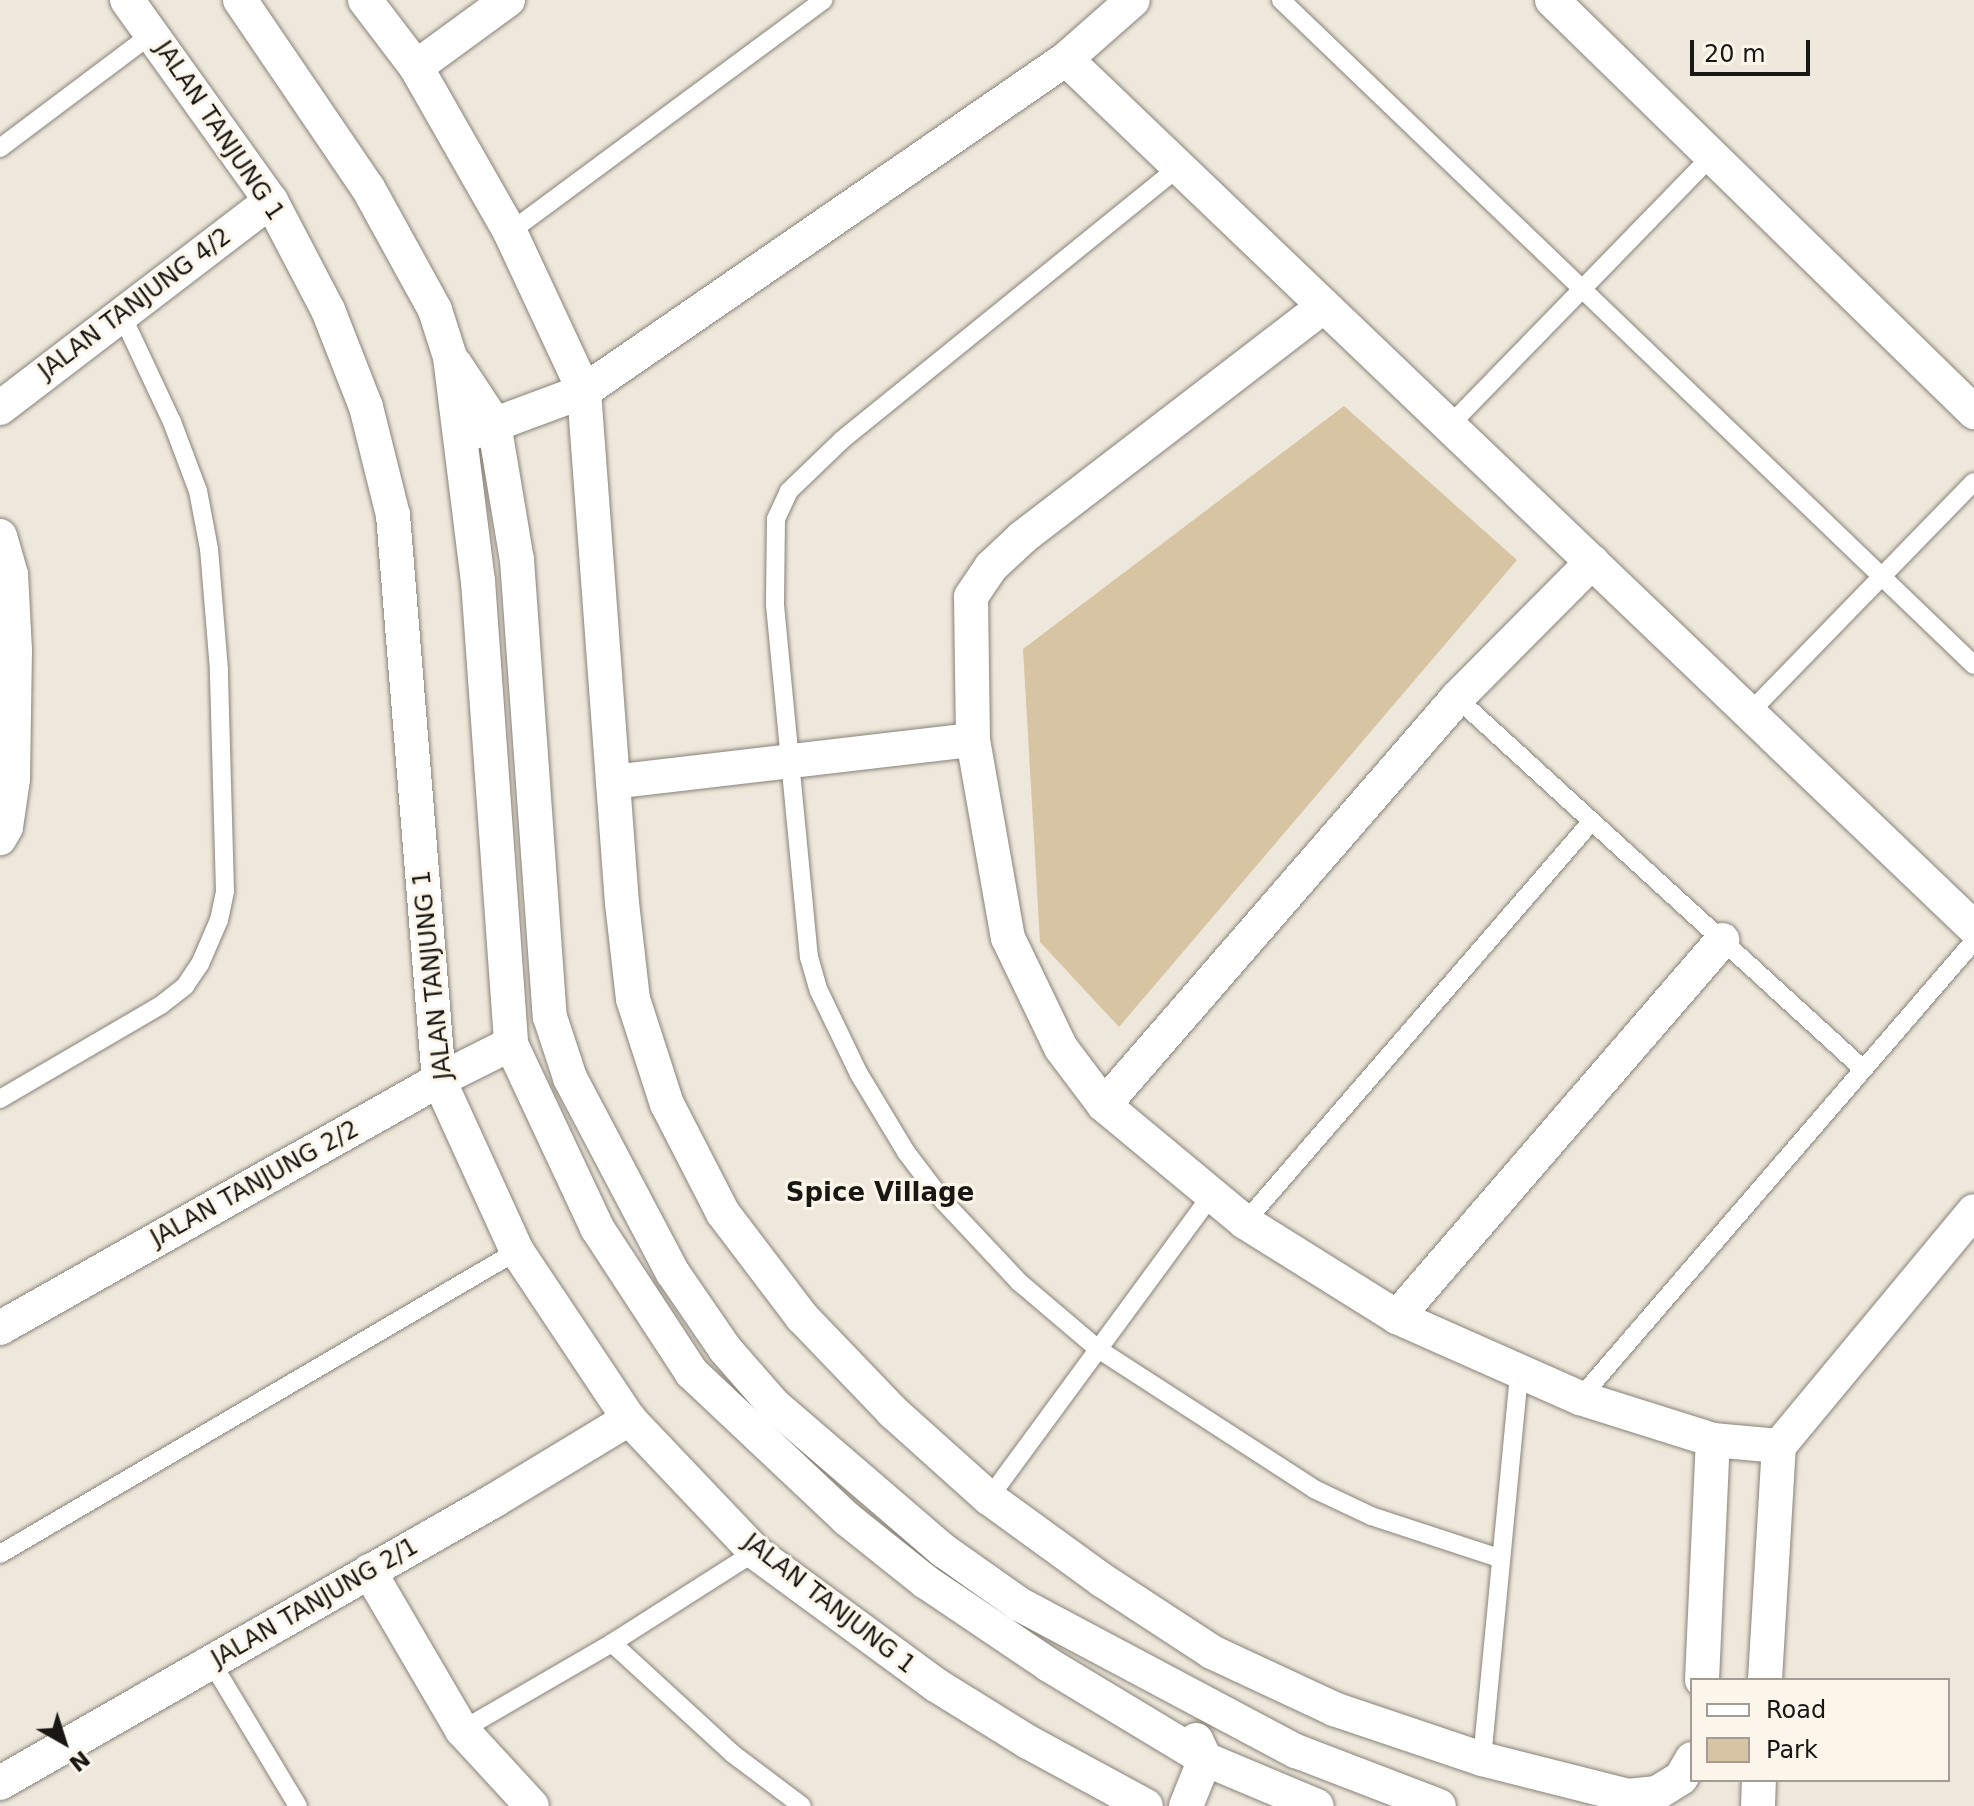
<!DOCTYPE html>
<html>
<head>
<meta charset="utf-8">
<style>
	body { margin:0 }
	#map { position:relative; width:1974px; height:1806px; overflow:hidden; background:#eee8dc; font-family:"DejaVu Sans",sans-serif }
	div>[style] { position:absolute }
	.green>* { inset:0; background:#d7c4a2 }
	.roads { filter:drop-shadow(0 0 2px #888278) drop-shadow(0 0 2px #888278) }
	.lane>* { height:18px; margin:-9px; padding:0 9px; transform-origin:9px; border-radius:9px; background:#fff }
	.street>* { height:34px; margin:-17px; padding:0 17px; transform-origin:17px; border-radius:17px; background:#fff }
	span { translate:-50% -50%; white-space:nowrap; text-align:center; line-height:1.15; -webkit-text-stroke:6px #fcf5ea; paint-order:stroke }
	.street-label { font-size:24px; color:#191713 }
	.neighbourhood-label { font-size:26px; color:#191713; font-weight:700 }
	.legend { position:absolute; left:1690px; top:1678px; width:260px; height:104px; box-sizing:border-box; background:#fcf5ea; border:2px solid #a19c94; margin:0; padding:10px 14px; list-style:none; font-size:24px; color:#191713 }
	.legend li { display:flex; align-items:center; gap:16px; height:40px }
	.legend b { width:40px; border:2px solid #a19c94 }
	.north { position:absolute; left:24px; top:1702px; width:80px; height:80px; -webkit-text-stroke:6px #fcf5ea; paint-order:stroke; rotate:141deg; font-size:22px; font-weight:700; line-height:32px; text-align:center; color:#191713 }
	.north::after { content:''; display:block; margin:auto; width:28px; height:36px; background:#191713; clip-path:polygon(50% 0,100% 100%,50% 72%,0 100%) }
	.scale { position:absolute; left:1690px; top:40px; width:120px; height:36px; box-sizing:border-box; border:4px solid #191713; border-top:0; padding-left:10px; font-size:24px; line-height:28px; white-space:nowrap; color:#191713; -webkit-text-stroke:6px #fcf5ea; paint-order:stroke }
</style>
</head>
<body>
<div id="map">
	<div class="green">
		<div style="clip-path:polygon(1344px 406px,1517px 560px,1119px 1027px,1040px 942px,1023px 649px)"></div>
	</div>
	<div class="roads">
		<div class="lane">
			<div style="left:1281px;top:0;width:960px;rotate:43.82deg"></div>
			<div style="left:0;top:148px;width:191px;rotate:-36.9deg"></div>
			<div style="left:1179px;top:167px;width:434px;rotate:141deg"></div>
			<div style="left:842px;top:440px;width:74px;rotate:136.1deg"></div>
			<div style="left:789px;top:491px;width:31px;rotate:115deg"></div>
			<div style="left:776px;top:519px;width:86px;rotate:90.7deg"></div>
			<div style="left:775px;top:605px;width:354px;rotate:84.5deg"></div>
			<div style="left:809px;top:957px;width:35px;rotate:74deg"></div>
			<div style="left:819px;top:991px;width:92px;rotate:64.3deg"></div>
			<div style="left:859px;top:1074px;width:91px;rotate:58.9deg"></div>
			<div style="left:906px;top:1152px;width:63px;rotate:52.8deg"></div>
			<div style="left:944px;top:1202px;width:110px;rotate:46.8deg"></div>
			<div style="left:1019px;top:1282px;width:104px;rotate:40.3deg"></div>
			<div style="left:1098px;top:1349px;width:257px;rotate:32.9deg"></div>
			<div style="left:1314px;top:1489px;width:63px;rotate:25.3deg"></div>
			<div style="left:1371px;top:1516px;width:135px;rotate:18.2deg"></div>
			<div style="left:510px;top:232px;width:390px;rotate:-36.5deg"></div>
			<div style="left:1449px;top:426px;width:377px;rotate:-45.8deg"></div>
			<div style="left:1457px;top:698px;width:550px;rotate:42.42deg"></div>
			<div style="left:1749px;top:713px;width:322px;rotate:-45.8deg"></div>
			<div style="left:0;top:1099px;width:186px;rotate:-30.3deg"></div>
			<div style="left:161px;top:1005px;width:31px;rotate:-38deg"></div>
			<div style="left:185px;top:986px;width:27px;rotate:-56deg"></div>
			<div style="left:200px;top:964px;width:48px;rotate:-66.6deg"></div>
			<div style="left:219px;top:920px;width:30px;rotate:-78deg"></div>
			<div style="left:225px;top:891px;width:221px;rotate:-91.6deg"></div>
			<div style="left:219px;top:670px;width:121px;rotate:-94.7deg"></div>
			<div style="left:209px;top:549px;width:59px;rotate:-100.7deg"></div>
			<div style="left:198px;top:491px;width:74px;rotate:-110.6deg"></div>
			<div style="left:172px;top:422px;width:120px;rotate:-115.1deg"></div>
			<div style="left:1245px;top:1222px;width:530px;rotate:-49.13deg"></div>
			<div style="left:1580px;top:1398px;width:603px;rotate:-49.23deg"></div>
			<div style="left:989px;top:1498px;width:373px;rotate:-53.7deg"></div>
			<div style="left:0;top:1554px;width:599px;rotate:-30.37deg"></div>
			<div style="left:612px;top:1643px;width:164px;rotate:42.5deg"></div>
			<div style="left:733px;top:1754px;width:86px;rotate:37deg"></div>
			<div style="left:212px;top:1663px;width:167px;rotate:59deg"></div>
			<div style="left:462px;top:1730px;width:173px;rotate:-30.1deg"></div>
			<div style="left:612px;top:1643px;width:169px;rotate:-32.5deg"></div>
			<div style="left:1482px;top:1759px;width:389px;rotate:-84.5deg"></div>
		</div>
		<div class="street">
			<div style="left:127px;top:0;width:247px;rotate:54.4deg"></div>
			<div style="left:271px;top:201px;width:123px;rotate:62.4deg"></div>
			<div style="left:328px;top:310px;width:104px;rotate:68.6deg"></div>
			<div style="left:366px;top:407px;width:111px;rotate:76deg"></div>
			<div style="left:393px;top:515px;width:567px;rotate:85.35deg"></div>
			<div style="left:439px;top:1080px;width:188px;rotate:65.5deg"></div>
			<div style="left:517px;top:1251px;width:202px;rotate:56.3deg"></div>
			<div style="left:629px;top:1419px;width:183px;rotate:46.5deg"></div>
			<div style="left:755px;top:1552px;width:225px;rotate:36.3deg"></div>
			<div style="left:936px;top:1685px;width:108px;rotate:31.8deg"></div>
			<div style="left:1028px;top:1742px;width:134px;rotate:28.5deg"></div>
			<div style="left:240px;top:0;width:227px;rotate:55.8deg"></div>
			<div style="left:368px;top:188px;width:139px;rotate:61.2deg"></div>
			<div style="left:435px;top:310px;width:49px;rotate:72.3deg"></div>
			<div style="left:450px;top:357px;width:226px;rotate:82.9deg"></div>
			<div style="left:478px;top:581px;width:464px;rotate:85.9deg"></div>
			<div style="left:511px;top:1044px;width:203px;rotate:64.9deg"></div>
			<div style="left:597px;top:1228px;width:173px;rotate:56.8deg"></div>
			<div style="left:692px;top:1373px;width:213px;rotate:43.3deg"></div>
			<div style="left:847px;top:1519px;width:101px;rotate:38.6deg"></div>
			<div style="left:926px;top:1582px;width:148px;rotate:34deg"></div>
			<div style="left:1049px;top:1665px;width:182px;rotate:31.1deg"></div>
			<div style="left:1205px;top:1759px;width:121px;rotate:22.8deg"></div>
			<div style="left:365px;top:0;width:84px;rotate:52.7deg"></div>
			<div style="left:416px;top:67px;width:190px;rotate:60.3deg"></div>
			<div style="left:510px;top:232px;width:175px;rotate:65deg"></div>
			<div style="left:584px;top:391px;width:513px;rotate:85.76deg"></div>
			<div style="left:622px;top:903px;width:97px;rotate:83.5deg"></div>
			<div style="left:633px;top:999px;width:110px;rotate:72.1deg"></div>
			<div style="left:667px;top:1104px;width:123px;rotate:62.8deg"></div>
			<div style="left:723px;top:1213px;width:131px;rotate:52.8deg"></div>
			<div style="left:802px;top:1317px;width:132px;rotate:46.2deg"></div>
			<div style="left:893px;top:1412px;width:129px;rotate:41.9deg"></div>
			<div style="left:989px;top:1498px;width:140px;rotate:36deg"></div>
			<div style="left:1102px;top:1580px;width:131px;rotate:33.2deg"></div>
			<div style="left:1212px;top:1652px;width:135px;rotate:25deg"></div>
			<div style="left:1334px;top:1709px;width:156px;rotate:18.7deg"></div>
			<div style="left:1482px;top:1759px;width:151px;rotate:14.2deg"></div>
			<div style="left:1628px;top:1796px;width:29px;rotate:-6deg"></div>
			<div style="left:1657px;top:1793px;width:28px;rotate:-32deg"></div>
			<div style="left:1681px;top:1778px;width:22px;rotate:-60deg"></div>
			<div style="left:1552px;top:0;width:590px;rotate:44.31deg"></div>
			<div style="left:1066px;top:59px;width:1257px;rotate:43.74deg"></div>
			<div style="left:416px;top:67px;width:114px;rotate:-36.1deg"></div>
			<div style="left:1324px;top:306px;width:381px;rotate:142.5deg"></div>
			<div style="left:1022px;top:538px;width:42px;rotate:136.9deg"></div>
			<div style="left:991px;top:567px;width:36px;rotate:124deg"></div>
			<div style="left:971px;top:597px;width:143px;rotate:89.2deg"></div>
			<div style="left:973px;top:740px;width:201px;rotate:80deg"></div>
			<div style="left:1008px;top:938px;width:122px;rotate:64.3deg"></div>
			<div style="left:1061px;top:1048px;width:71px;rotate:53deg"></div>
			<div style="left:1104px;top:1105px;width:183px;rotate:39.7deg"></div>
			<div style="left:1245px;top:1222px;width:179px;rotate:32deg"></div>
			<div style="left:1397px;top:1317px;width:200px;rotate:23.9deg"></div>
			<div style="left:1580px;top:1398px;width:139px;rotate:17.5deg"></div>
			<div style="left:1713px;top:1440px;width:66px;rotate:5.2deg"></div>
			<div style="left:455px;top:364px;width:71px;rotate:56.5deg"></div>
			<div style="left:494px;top:423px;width:139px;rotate:80.5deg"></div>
			<div style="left:517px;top:560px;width:458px;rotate:85.9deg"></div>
			<div style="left:550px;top:1017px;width:64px;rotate:71.8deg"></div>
			<div style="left:570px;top:1078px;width:221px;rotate:62.2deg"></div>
			<div style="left:673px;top:1273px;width:92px;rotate:55.6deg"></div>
			<div style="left:725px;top:1349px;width:74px;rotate:48.8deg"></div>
			<div style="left:774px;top:1405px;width:224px;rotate:40.7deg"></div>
			<div style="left:944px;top:1551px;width:92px;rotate:35.2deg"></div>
			<div style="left:1019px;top:1604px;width:314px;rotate:28deg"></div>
			<div style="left:1296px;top:1751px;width:153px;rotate:21deg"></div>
			<div style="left:0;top:408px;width:341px;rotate:-37.4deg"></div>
			<div style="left:474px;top:432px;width:117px;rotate:-20.4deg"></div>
			<div style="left:584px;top:391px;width:585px;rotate:-34.56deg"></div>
			<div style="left:1066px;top:59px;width:89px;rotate:-41.4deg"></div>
			<div style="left:0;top:536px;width:40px;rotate:74deg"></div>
			<div style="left:11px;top:574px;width:76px;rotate:87deg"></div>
			<div style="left:15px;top:650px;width:129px;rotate:90.9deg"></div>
			<div style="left:13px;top:779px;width:49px;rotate:98.3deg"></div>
			<div style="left:6px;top:827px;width:13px;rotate:119deg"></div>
			<div style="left:613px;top:782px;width:362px;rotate:-6.7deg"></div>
			<div style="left:1104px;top:1105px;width:539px;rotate:-49.06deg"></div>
			<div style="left:1457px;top:698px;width:192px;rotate:-45.2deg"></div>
			<div style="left:1397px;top:1317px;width:498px;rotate:-49.2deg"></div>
			<div style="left:0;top:1328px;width:504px;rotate:-29.46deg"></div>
			<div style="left:439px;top:1080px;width:80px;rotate:-26.6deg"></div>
			<div style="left:369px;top:1571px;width:184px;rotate:59.7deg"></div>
			<div style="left:462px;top:1730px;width:103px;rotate:47.4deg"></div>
			<div style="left:1702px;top:1680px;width:240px;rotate:-87.4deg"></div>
			<div style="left:1765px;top:1680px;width:234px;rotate:-86.6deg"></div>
			<div style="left:1779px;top:1446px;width:305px;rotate:-50.3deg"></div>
			<div style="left:0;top:1783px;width:570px;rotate:-29.76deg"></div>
			<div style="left:495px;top:1500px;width:157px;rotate:-31.2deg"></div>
			<div style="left:1186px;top:1806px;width:51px;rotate:-68deg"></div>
			<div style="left:1205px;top:1759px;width:21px;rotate:-115deg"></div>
			<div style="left:1758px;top:1806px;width:26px;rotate:-88deg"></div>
		</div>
	</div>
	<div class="street-label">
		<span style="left:219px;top:131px;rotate:56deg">JALAN TANJUNG 1</span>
		<span style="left:135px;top:304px;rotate:-37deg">JALAN TANJUNG 4/2</span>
		<span style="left:433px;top:975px;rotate:-96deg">JALAN TANJUNG 1</span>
		<span style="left:255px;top:1184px;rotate:-29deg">JALAN TANJUNG 2/2</span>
		<span style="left:315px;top:1603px;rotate:-30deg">JALAN TANJUNG 2/1</span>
		<span style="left:829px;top:1604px;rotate:38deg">JALAN TANJUNG 1</span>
	</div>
	<div class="neighbourhood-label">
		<span style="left:880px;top:1193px">Spice Village</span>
	</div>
	<ul class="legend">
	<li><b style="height:10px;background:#fff"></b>Road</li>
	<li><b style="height:22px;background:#d7c4a2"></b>Park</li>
	</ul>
	<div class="north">N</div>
	<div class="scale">20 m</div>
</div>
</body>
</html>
